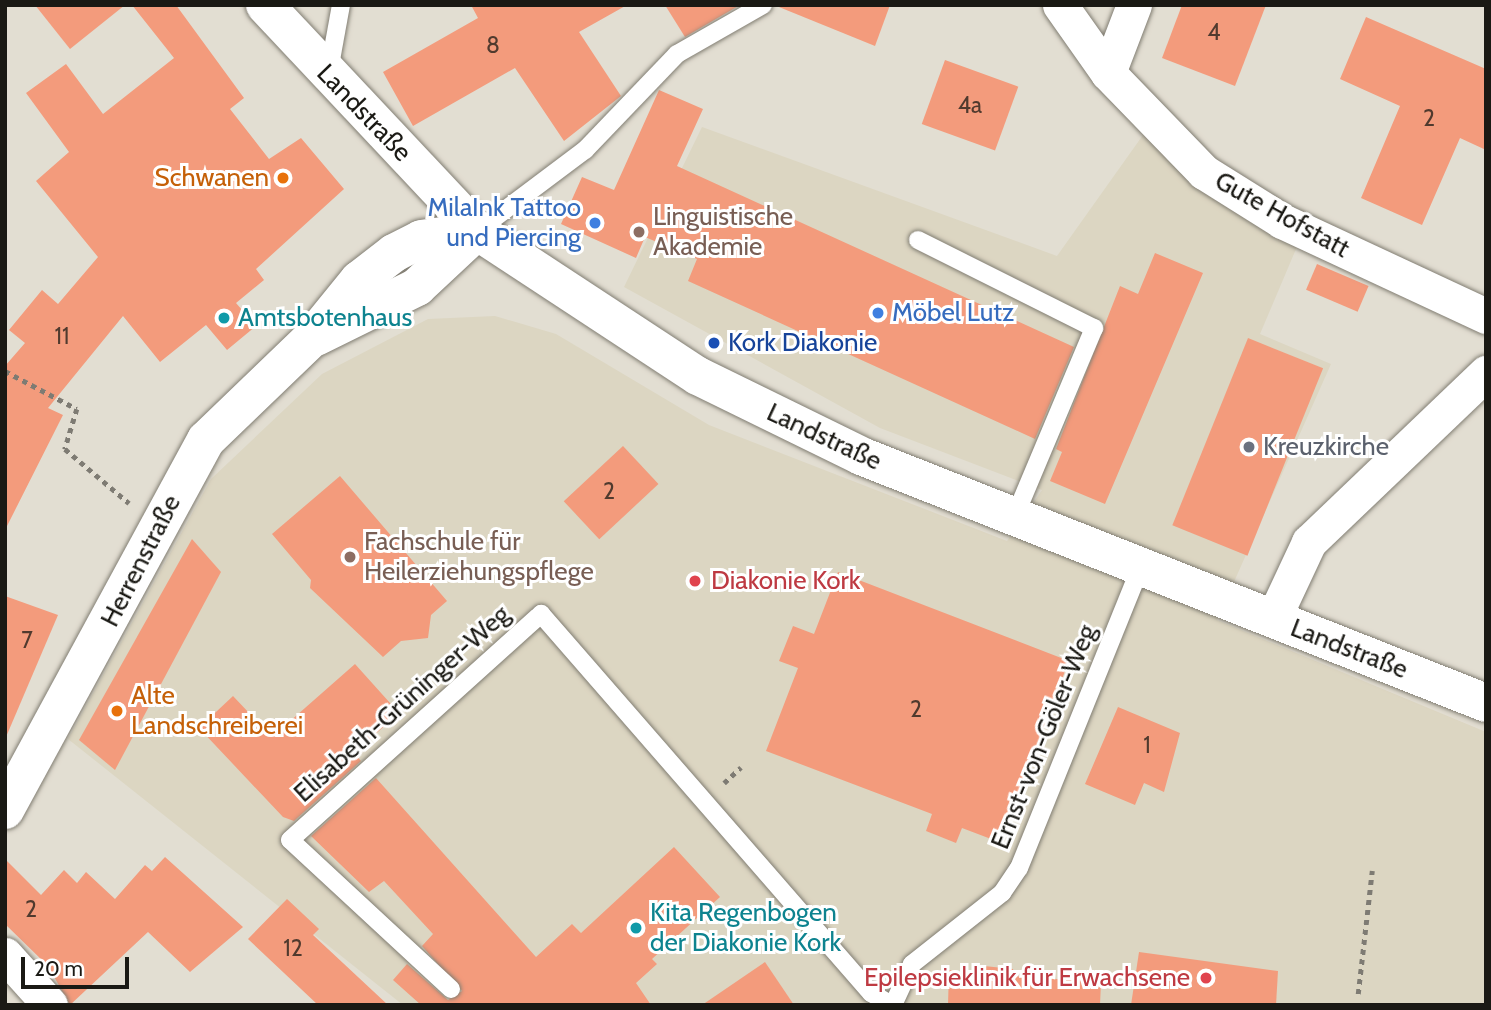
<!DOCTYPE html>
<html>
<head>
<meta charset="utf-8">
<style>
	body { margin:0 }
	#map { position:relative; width:1491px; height:1010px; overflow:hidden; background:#e2ded2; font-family:Cabin,sans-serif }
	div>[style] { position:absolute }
	.built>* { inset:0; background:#dcd6c2 }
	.building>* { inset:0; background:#f39b7c; transform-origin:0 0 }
	.path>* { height:4.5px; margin-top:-2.25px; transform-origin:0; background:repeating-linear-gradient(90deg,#7e7b73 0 5px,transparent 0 10px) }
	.roads { filter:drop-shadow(0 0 2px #817d72) drop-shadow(0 0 2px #817d72) }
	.lane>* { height:18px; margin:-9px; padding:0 9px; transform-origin:9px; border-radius:9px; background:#fff }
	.street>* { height:35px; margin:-17.5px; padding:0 17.5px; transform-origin:17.5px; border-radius:17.5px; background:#fff }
	.secondary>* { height:38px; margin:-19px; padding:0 19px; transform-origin:19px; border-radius:19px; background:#fff }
	.dots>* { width:19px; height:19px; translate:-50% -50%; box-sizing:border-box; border:4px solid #fff; border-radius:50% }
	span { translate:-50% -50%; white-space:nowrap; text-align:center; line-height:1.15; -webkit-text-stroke:6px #fff; paint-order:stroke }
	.number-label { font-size:23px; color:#503a2e }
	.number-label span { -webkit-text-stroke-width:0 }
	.street-label { font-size:26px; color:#1a1914 }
	.food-label { font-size:26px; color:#c56008 }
	.right { translate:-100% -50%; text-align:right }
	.left { translate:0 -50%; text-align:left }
	.shop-label { font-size:26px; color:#366cbe }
	.education-label { font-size:26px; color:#785e54 }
	.culture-label { font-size:26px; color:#0d838f }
	.transit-label { font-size:26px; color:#164399 }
	.worship-label { font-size:26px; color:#5b616d }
	.health-label { font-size:26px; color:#be3a42 }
	.frame { position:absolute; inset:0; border:7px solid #1a1914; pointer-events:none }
	.scale { position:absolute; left:21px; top:957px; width:108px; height:32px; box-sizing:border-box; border:4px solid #1a1914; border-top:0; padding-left:9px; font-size:21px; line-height:24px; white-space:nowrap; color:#1a1914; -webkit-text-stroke:5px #fff; paint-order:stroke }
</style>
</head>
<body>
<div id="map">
	<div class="built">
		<div style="clip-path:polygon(702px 127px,1057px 256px,1143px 135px,1234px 210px,1299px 242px,1260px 334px,1331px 364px,1217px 620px,1486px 732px,1486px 1005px,403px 1005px,68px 739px,211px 479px,322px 374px,428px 319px,495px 316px,556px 334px,709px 425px,1007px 541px,1042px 490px,880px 428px,624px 287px)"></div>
	</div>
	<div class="building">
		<div style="clip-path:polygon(35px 5px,125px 5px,70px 49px)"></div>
		<div style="clip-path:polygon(132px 5px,176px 5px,244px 98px,230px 109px,269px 159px,301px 138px,344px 189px,256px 269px,264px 280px,236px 303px,256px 326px,227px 350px,206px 325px,160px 362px,123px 316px,48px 408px,63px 415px,5px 530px,5px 366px,25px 343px,9px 330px,42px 290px,58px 304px,98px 257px,36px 181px,69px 152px,26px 93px,66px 64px,103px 114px,174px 58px)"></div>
		<div style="clip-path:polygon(471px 5px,627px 5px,579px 32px,621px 96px,564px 141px,515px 68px,413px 126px,383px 72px,478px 18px)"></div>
		<div style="clip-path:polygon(665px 5px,740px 5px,685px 37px)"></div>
		<div style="clip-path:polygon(774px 5px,890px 5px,875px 46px)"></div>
		<div style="clip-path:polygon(1182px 5px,1266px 5px,1235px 86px,1162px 58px)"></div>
		<div style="clip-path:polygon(1366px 17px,1486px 69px,1486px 150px,1460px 138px,1422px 225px,1361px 198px,1400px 106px,1340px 79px)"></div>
		<div style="left:945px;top:60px;width:78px;height:68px;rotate:20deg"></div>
		<div style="clip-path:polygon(659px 90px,703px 109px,677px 166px,1074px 347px,1035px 439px,688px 281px,697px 259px,645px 237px,636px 258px,561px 224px,582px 177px,614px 190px)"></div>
		<div style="clip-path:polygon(1155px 253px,1203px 273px,1105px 504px,1050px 481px,1062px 452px,1056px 449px,1120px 286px,1138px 294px)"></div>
		<div style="left:1317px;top:264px;width:56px;height:28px;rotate:23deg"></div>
		<div style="left:1248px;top:338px;width:81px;height:202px;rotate:22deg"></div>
		<div style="left:623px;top:446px;width:52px;height:81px;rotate:47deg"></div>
		<div style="clip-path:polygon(340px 476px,447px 601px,431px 615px,428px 638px,401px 641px,383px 657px,310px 588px,311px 580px,272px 534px)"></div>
		<div style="clip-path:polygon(192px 539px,221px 572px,115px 770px,79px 740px)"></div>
		<div style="clip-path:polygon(838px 572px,1069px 661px,999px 842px,962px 828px,956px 843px,926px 831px,932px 814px,766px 751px,798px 668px,779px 661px,793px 626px,814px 634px)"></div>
		<div style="clip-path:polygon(5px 596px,58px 615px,6px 737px,5px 737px)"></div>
		<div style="clip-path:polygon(355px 664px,399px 713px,354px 753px,361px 761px,294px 821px,283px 817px,199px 728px,233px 696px,272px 737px)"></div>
		<div style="clip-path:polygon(1118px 707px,1180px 733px,1164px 792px,1144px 783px,1135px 805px,1085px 784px)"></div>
		<div style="clip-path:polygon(376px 778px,536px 957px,572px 924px,581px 933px,674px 847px,720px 897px,652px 959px,657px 964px,636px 983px,651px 1005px,421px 1005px,393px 980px,407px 964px,448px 1000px,462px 991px,422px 946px,433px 934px,384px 881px,369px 892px,311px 836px)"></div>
		<div style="clip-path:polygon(165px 857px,243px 927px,190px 972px,148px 932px,70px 1005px,48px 966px,5px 924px,5px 859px,41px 895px,64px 870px,77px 883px,86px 872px,115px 899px,145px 865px,152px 871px)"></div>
		<div style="clip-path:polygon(287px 899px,319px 929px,313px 935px,388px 1005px,318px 1005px,248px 939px)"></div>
		<div style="clip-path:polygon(1139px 952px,1278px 971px,1276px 1005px,1131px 1005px)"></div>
		<div style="clip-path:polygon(765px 962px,794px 1005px,702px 1005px)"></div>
		<div style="clip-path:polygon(984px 966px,1013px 969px,1014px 976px,1101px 982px,1100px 1005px,948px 1005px,949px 970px,982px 974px)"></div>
	</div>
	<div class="path">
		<div style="left:5px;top:371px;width:81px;rotate:27.8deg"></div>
		<div style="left:77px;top:409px;width:42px;rotate:106.7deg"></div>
		<div style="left:65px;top:449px;width:84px;rotate:40.2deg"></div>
		<div style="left:724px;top:783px;width:23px;rotate:-43deg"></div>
		<div style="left:1358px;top:994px;width:124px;rotate:-83.5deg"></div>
	</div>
	<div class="roads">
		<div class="lane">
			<div style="left:329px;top:71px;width:67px;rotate:-79.7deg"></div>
			<div style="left:477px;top:231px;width:135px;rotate:-36.9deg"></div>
			<div style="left:585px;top:150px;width:133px;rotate:-46.2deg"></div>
			<div style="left:677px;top:54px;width:99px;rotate:-29.7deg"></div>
			<div style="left:918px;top:240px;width:197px;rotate:26.6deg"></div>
			<div style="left:1094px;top:328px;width:206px;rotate:112.8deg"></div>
			<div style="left:451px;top:989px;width:219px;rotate:-137.2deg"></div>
			<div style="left:290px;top:840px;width:338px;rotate:-42deg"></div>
			<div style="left:541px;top:614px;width:503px;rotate:48.95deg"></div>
			<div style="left:871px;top:993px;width:24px;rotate:30deg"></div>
			<div style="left:893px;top:1005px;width:45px;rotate:-65.1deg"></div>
			<div style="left:912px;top:964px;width:115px;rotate:-38.3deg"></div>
			<div style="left:1002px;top:893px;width:30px;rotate:-56deg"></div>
			<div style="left:1019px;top:868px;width:326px;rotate:-68deg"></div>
		</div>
		<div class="street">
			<div style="left:1060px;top:5px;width:83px;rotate:54.8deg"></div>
			<div style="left:1108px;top:73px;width:138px;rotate:45.9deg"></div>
			<div style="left:1204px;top:172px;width:92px;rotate:32.1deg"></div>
			<div style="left:1282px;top:221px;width:225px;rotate:25deg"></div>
			<div style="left:1108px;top:73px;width:73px;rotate:-69.1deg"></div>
			<div style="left:1273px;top:619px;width:85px;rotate:-64.9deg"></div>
			<div style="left:1309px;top:542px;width:245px;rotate:-43.7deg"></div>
			<div style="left:5px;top:955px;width:67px;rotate:48deg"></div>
		</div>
		<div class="secondary">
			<div style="left:265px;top:5px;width:310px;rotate:46.8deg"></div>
			<div style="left:477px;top:231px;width:264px;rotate:33.3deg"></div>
			<div style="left:698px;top:376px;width:182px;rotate:26.1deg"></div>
			<div style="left:861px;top:456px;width:672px;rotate:21.56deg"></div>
			<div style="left:316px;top:337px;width:113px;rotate:-26.3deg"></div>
			<div style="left:417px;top:287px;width:82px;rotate:-43deg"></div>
			<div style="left:5px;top:810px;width:421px;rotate:-61.5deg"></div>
			<div style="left:206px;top:440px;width:146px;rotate:-43.9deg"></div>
			<div style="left:311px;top:339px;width:76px;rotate:-50.9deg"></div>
			<div style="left:359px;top:280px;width:44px;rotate:-37.6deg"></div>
			<div style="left:394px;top:253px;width:30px;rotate:-27deg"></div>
			<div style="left:421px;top:239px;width:57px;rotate:-8.1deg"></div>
		</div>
	</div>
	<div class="dots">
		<div style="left:283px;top:178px;background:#e8710a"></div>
		<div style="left:595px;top:223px;background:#3f7fe0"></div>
		<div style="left:639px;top:232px;background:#8d6e63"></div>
		<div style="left:878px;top:313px;background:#3f7fe0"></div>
		<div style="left:224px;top:318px;background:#0f9aa8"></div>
		<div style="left:714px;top:343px;background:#1a4fb4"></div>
		<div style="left:1249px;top:447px;background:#6b7280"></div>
		<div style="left:350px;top:557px;background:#8d6e63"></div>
		<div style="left:695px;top:581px;background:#e0444e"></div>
		<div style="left:117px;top:711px;background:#e8710a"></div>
		<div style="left:636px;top:928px;background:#0f9aa8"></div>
		<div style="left:1206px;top:978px;background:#e0444e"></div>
	</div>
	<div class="number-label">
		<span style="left:1214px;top:32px">4</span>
		<span style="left:493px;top:45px">8</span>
		<span style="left:970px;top:105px">4a</span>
		<span style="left:1429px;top:118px">2</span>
		<span style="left:62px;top:336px">11</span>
		<span style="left:609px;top:491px">2</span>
		<span style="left:27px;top:640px">7</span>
		<span style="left:916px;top:709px">2</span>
		<span style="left:1147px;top:745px">1</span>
		<span style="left:31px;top:909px">2</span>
		<span style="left:293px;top:948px">12</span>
	</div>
	<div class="street-label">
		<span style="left:364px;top:113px;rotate:46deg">Landstraße</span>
		<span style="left:1282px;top:215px;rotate:29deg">Gute Hofstatt</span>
		<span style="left:824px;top:437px;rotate:25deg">Landstraße</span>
		<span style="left:141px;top:561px;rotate:-63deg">Herrenstraße</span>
		<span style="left:1349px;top:649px;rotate:21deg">Landstraße</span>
		<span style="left:402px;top:704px;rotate:-42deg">Elisabeth-Grüninger-Weg</span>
		<span style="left:1044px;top:737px;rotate:-68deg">Ernst-von-Göler-Weg</span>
	</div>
	<div class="food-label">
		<span class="right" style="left:269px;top:178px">Schwanen</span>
		<span class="left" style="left:131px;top:711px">Alte<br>Landschreiberei</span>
	</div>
	<div class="shop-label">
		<span class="right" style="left:581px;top:223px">MilaInk Tattoo<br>und Piercing</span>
		<span class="left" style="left:892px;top:313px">Möbel Lutz</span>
	</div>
	<div class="education-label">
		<span class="left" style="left:653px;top:232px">Linguistische<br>Akademie</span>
		<span class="left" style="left:364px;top:557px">Fachschule für<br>Heilerziehungspflege</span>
	</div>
	<div class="culture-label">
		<span class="left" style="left:238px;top:318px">Amtsbotenhaus</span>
		<span class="left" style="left:650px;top:928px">Kita Regenbogen<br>der Diakonie Kork</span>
	</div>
	<div class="transit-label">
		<span class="left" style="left:728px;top:343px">Kork Diakonie</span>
	</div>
	<div class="worship-label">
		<span class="left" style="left:1263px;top:447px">Kreuzkirche</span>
	</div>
	<div class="health-label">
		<span class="left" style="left:711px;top:581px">Diakonie Kork</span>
		<span class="right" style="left:1190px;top:978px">Epilepsieklinik für Erwachsene</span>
	</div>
	<div class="frame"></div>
	<div class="scale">20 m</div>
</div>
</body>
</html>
